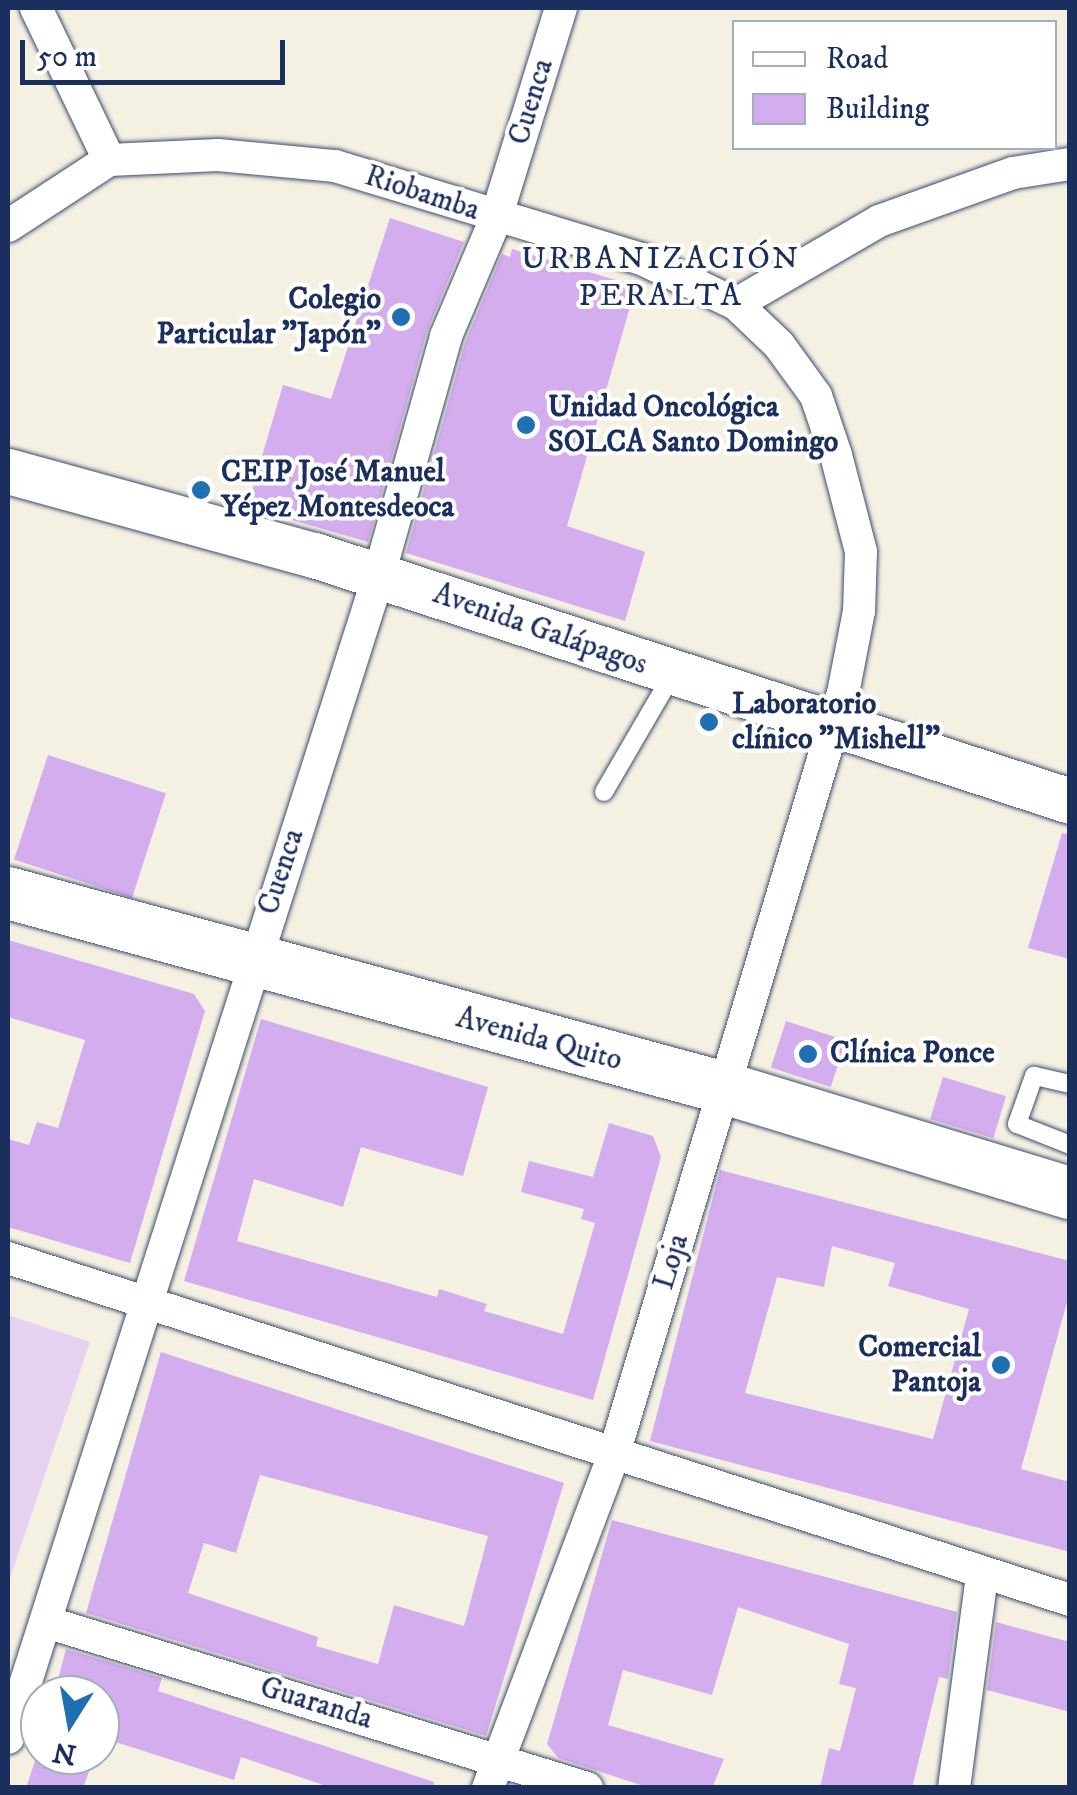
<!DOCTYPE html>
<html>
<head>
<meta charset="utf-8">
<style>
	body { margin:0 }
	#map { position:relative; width:1077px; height:1795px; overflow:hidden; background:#f5f1e2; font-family:"IM FELL DW Pica",serif }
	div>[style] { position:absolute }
	.built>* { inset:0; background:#e6d2f0 }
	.building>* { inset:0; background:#d3aded; transform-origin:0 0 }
	.roads { filter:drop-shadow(0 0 2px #3c4c72) drop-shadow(0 0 2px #3c4c72) }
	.lane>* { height:18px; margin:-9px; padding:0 9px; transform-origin:9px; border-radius:9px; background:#fff }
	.street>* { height:32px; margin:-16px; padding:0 16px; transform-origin:16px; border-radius:16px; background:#fff }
	.secondary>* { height:45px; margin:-22.5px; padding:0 22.5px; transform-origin:22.5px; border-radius:22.5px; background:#fff }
	.primary>* { height:52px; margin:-26px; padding:0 26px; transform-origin:26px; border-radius:26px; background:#fff }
	.dots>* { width:28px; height:28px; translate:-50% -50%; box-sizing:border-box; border:5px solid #fff; border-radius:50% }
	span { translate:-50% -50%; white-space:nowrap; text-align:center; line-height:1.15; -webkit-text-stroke:8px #fff; paint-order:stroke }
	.street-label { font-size:30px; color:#1b2f5e }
	.poi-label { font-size:30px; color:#1b2f5e; font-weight:700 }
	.right { translate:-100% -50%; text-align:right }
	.left { translate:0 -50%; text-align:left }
	.neighbourhood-label { font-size:32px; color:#1b2f5e; letter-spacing:2.5px }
	.frame { position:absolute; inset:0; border:10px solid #1b2f5e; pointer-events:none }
	.legend { position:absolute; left:732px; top:20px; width:325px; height:130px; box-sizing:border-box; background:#fff; border:2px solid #a4acbf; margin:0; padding:12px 18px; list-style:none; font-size:30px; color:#1b2f5e }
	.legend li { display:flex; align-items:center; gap:20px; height:50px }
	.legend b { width:50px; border:2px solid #a4acbf }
	.north { position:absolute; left:20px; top:1675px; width:100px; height:100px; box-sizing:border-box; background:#fff; border:2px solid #a4acbf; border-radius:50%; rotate:191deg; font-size:28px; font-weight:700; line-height:40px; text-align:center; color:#1b2f5e }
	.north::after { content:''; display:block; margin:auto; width:35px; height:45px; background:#1f6fb2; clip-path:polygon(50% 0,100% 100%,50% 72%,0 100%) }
	.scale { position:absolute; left:20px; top:40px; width:265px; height:45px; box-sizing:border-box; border:5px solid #1b2f5e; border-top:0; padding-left:12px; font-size:30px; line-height:35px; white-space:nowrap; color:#1b2f5e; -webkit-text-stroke:8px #fff; paint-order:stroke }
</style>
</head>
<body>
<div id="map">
	<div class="built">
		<div style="clip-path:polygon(8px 1315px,90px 1342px,8px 1584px)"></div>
	</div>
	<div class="building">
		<div style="clip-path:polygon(390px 218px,464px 242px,427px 331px,368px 542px,247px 507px,283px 385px,331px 399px)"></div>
		<div style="clip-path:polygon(512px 249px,636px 286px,567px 526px,645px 552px,625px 621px,406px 553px,465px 343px,502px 254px,510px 257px)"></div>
		<div style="left:48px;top:755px;width:124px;height:110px;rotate:18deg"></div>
		<div style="clip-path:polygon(1062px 833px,1070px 834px,1070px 959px,1028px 948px)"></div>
		<div style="clip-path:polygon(8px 940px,194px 994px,205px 1011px,130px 1263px,8px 1227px,8px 1139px,29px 1145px,37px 1122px,58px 1128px,85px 1040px,8px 1017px)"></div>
		<div style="clip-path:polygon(261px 1019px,488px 1087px,463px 1176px,361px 1147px,343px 1207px,254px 1179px,237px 1241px,437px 1297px,439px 1289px,487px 1304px,484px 1311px,563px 1334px,595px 1223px,581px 1219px,584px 1209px,521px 1192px,529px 1161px,593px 1177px,609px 1123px,653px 1136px,661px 1157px,593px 1400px,184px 1281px)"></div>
		<div style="left:786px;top:1021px;width:63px;height:49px;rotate:18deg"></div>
		<div style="left:943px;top:1077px;width:66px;height:44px;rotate:17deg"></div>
		<div style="clip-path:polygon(evenodd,720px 1170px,1070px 1261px,1070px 1291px,1021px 1469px,1070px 1482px,1070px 1552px,650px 1441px,720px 1170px,832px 1246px,895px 1263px,888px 1286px,969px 1309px,933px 1439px,745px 1393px,777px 1277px,824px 1287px,832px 1246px)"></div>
		<div style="clip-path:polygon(evenodd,161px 1352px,564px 1483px,486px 1736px,86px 1613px,161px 1352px,260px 1475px,488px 1536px,464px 1626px,394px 1605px,378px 1664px,316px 1646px,318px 1637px,188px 1593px,204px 1543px,236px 1553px,260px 1475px)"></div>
		<div style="clip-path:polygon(612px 1520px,957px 1612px,948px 1679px,939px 1677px,912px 1788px,820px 1788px,829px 1748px,840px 1751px,856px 1688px,839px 1684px,849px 1644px,738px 1607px,712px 1695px,623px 1670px,608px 1725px,724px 1759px,712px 1788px,650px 1788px,558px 1758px,547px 1744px)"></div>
		<div style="clip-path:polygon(996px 1622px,1070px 1642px,1070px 1712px,987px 1690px)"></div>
		<div style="clip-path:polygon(66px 1649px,162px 1678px,158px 1691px,434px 1782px,433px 1788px,332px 1788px,241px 1757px,234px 1780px,100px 1737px,100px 1695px,54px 1695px)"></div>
		<div style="clip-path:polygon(37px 1755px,95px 1755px,83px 1788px,26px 1788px)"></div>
	</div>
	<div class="roads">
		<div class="lane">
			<div style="left:604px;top:792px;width:135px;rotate:-59.8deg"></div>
			<div style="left:1070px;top:1084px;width:37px;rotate:-167deg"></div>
			<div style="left:1034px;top:1076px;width:51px;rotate:109.5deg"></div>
			<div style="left:1017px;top:1124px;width:57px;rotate:21.6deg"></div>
		</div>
		<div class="street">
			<div style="left:36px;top:8px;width:169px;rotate:64.3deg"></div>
			<div style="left:8px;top:226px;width:121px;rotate:-33.2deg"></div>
			<div style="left:109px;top:160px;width:109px;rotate:-2.6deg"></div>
			<div style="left:218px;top:155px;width:118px;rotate:5.4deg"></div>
			<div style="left:335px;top:166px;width:323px;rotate:16.9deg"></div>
			<div style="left:644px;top:260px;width:102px;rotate:25.6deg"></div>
			<div style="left:736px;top:304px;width:59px;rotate:43.6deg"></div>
			<div style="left:779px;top:345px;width:63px;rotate:54deg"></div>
			<div style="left:816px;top:396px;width:62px;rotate:71.3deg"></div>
			<div style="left:836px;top:455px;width:100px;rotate:75.5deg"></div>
			<div style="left:861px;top:552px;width:59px;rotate:91.9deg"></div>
			<div style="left:859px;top:611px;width:84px;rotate:101deg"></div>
			<div style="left:843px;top:693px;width:798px;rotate:106.75deg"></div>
			<div style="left:613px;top:1457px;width:354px;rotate:110.7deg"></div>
			<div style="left:736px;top:304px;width:165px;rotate:-30.1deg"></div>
			<div style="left:879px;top:221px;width:142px;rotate:-19.7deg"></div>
			<div style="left:1013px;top:173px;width:58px;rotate:-9deg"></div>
			<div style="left:8px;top:1258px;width:1116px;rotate:17.85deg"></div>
			<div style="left:46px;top:1622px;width:566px;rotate:17.06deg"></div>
			<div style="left:8px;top:1738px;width:1221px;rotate:-72.31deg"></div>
			<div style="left:379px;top:575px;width:248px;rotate:-74.3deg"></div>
			<div style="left:446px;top:336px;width:128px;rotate:-67deg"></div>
			<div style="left:496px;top:218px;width:220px;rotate:-72.8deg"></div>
			<div style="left:954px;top:1788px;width:216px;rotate:-82.5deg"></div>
		</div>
		<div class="secondary">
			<div style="left:8px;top:471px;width:317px;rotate:15.4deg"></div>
			<div style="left:314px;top:555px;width:795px;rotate:18.02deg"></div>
		</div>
		<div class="primary">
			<div style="left:8px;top:893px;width:742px;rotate:15.23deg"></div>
			<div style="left:724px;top:1088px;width:362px;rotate:16.9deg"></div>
		</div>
	</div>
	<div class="dots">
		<div style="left:401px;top:317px;background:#1f6fb2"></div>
		<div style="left:526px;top:425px;background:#1f6fb2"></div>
		<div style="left:201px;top:490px;background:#1f6fb2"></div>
		<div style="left:709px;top:722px;background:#1f6fb2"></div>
		<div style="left:808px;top:1054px;background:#1f6fb2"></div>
		<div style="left:1001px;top:1365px;background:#1f6fb2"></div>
	</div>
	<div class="street-label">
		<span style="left:532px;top:102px;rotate:-73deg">Cuenca</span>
		<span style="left:422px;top:194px;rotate:18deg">Riobamba</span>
		<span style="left:540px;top:630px;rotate:19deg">Avenida Galápagos</span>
		<span style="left:282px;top:872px;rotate:-72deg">Cuenca</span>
		<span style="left:539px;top:1040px;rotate:15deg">Avenida Quito</span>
		<span style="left:672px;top:1262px;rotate:-73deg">Loja</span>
		<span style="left:316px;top:1704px;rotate:17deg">Guaranda</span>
	</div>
	<div class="poi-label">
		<span class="right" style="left:381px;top:317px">Colegio<br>Particular "Japón"</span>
		<span class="left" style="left:548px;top:425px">Unidad Oncológica<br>SOLCA Santo Domingo</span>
		<span class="left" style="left:221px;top:490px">CEIP José Manuel<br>Yépez Montesdeoca</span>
		<span class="left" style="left:732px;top:722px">Laboratorio<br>clínico "Mishell"</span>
		<span class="left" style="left:830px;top:1054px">Clínica Ponce</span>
		<span class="right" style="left:981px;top:1365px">Comercial<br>Pantoja</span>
	</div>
	<div class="neighbourhood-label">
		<span style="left:661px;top:278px">URBANIZACIÓN<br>PERALTA</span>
	</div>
	<div class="frame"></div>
	<ul class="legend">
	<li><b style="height:12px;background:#fff"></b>Road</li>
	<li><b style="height:28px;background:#d3aded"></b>Building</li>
	</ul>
	<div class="north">N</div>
	<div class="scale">50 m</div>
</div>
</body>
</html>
